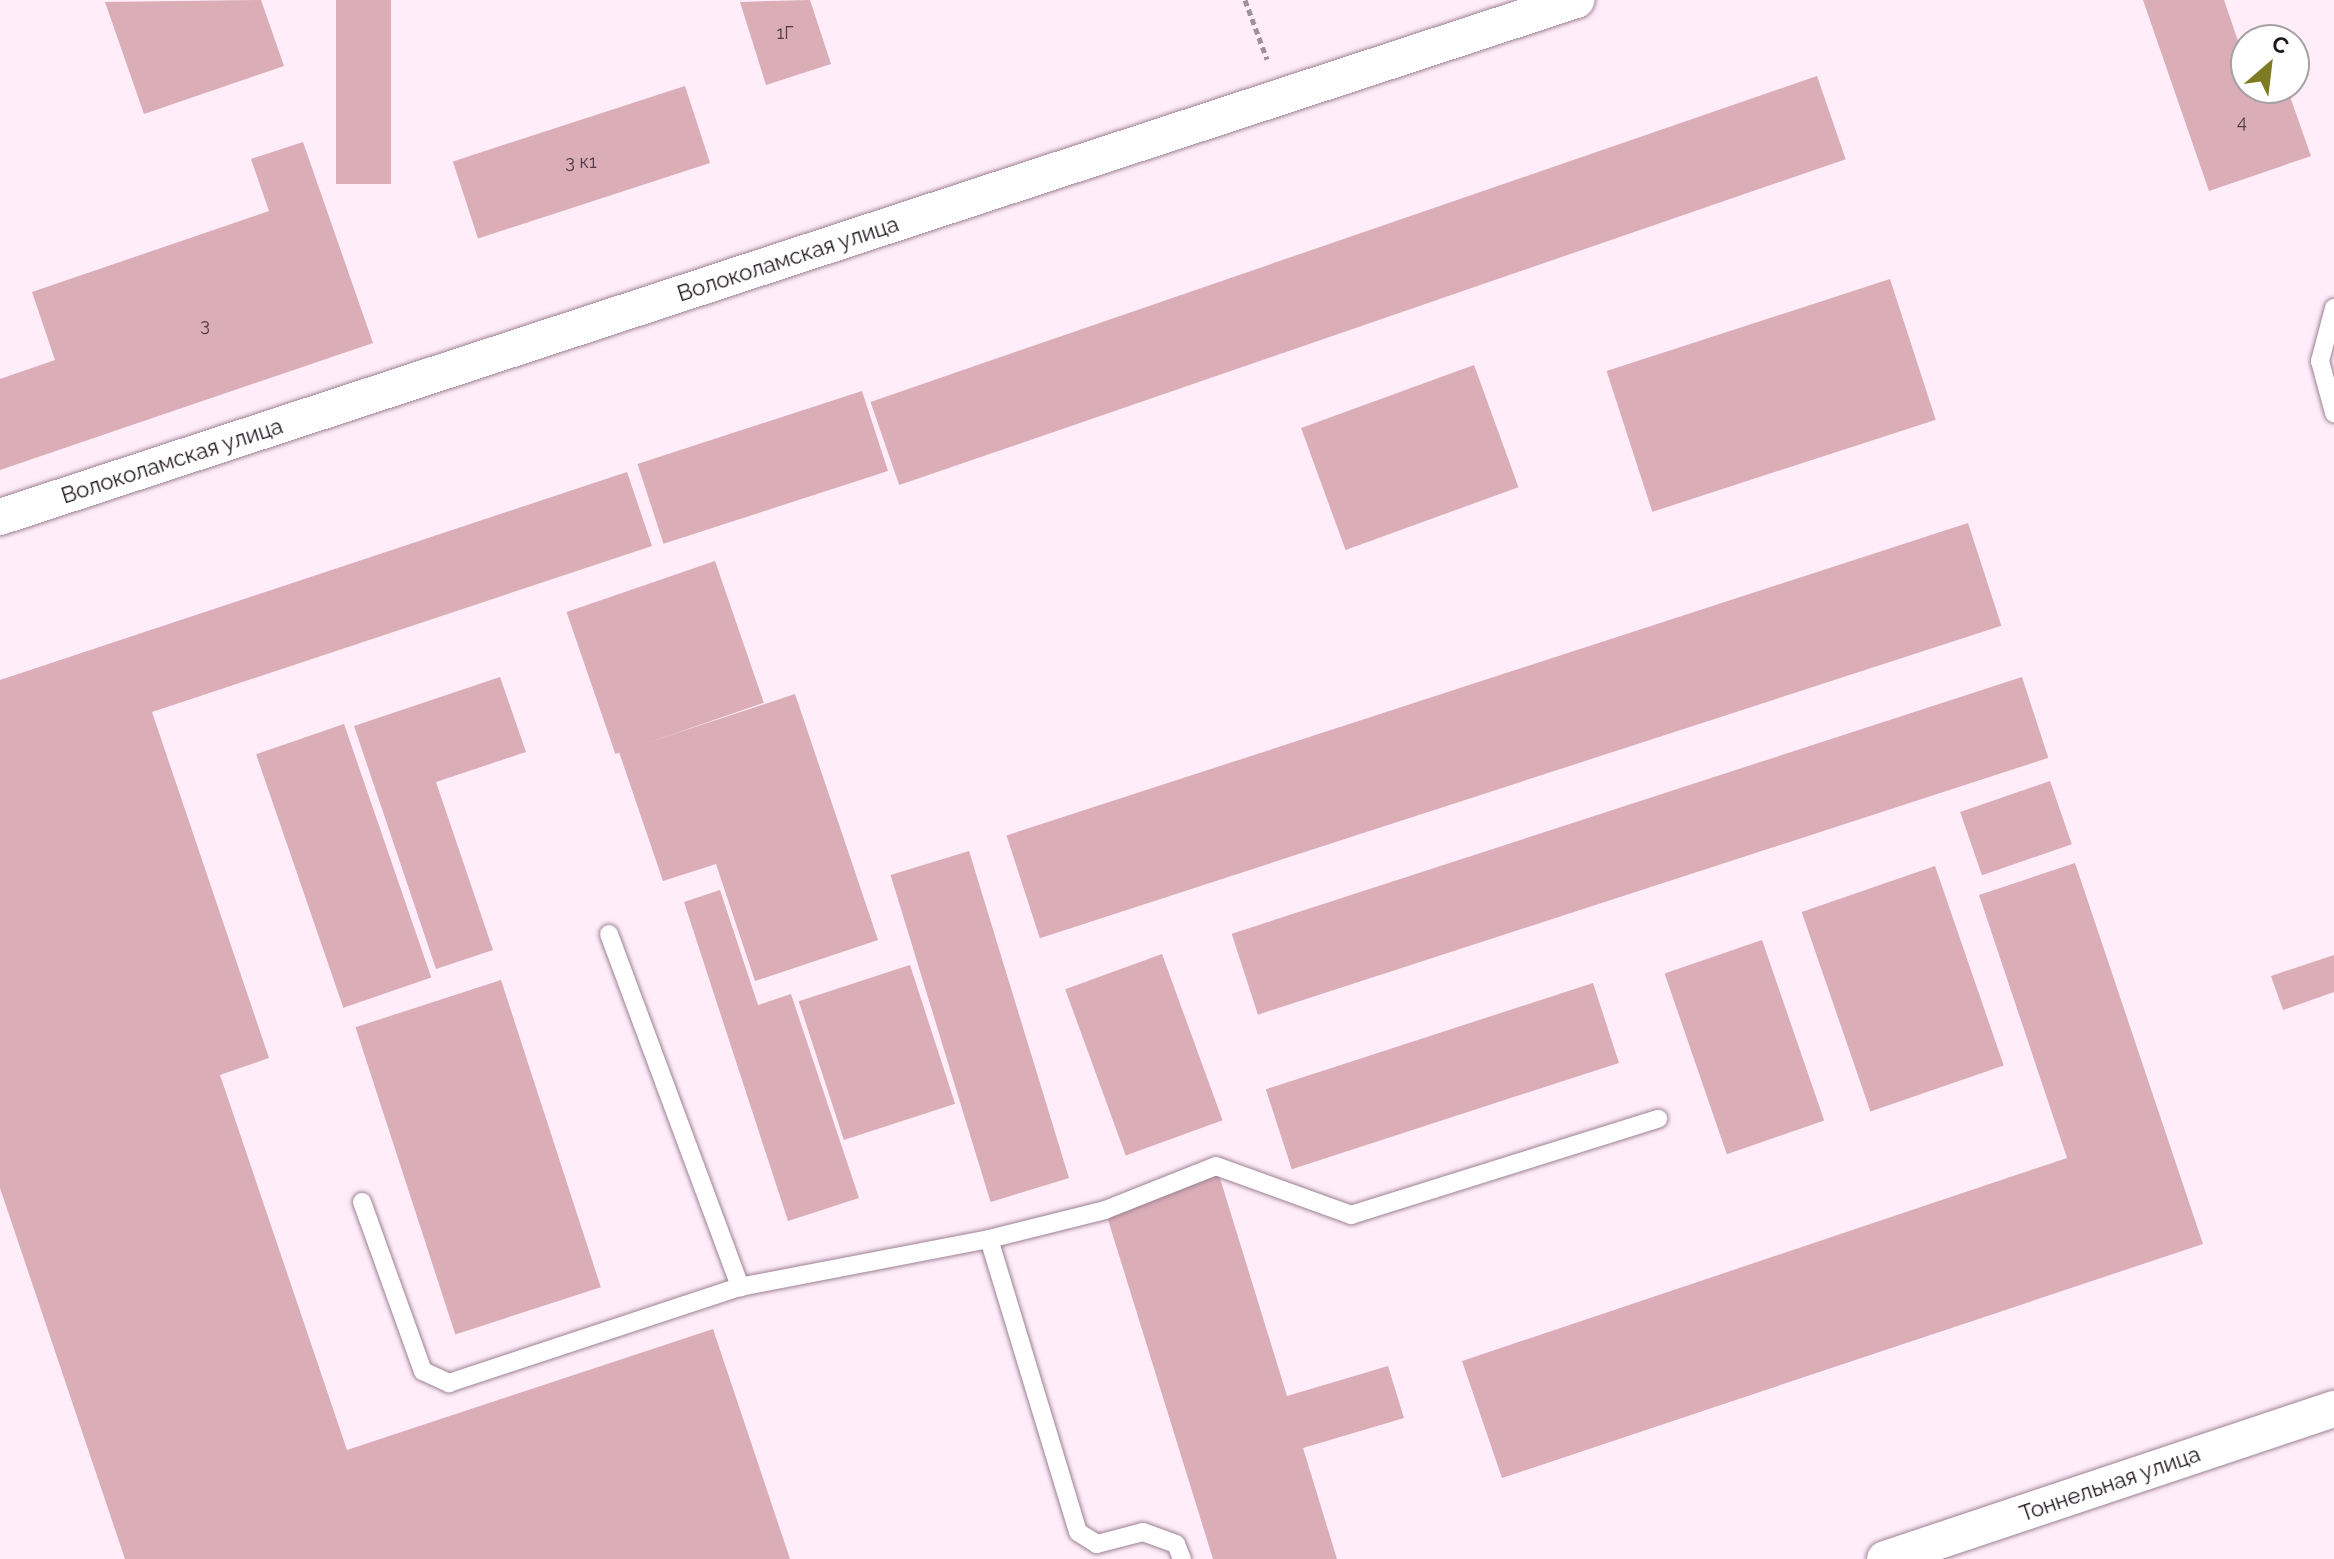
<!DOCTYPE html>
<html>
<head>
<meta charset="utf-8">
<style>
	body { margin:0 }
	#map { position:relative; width:2334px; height:1559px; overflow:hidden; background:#ffedf9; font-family:Raleway,sans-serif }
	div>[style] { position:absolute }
	.building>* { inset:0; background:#daadb7; transform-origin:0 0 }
	.path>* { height:5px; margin-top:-2.5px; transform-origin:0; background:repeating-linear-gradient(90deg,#9f919b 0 6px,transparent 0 10px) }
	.roads { filter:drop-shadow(0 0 2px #9c8194) drop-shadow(0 0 2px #9c8194) }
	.service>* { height:18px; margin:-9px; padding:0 9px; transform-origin:9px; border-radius:9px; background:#fff }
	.minor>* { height:36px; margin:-18px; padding:0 18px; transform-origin:18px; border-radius:18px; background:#fff }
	span { translate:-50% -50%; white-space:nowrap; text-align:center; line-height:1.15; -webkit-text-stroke:7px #fff; paint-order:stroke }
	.number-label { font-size:18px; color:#4e3b43 }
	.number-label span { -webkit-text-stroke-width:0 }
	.street-label { font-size:22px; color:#1f151c }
	.north { position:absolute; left:2230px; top:24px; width:80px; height:80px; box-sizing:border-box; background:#fff; border:2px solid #a5a1a4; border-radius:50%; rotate:28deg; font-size:22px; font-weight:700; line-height:32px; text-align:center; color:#1f151c }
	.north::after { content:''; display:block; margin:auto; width:28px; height:36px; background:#7f7b22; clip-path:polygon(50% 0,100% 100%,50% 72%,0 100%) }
</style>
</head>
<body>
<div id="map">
	<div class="building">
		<div style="clip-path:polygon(261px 0,284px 66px,144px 114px,105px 2px)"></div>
		<div style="left:336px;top:0;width:55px;height:184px"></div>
		<div style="clip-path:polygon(810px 0,831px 64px,766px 85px,740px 2px)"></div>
		<div style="clip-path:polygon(2143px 0,2224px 0,2246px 64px,2246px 88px,2287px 88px,2311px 156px,2209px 191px)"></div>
		<div style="left:1817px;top:76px;width:88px;height:1001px;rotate:71deg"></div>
		<div style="left:685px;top:86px;width:81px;height:244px;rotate:72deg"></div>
		<div style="clip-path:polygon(303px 142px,373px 343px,0 470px,0 379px,55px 360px,32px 292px,269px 211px,251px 159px)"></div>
		<div style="left:1890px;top:279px;width:148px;height:298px;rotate:72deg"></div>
		<div style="left:1474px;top:365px;width:130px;height:184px;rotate:70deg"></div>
		<div style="left:862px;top:391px;width:84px;height:236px;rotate:72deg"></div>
		<div style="clip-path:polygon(627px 472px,652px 546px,152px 712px,269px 1058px,220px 1075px,347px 1450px,713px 1329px,790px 1559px,125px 1559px,0 1188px,0 680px)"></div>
		<div style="left:1968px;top:523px;width:108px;height:1011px;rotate:72deg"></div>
		<div style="left:715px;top:561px;width:150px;height:157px;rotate:71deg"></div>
		<div style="clip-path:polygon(500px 677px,526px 752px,436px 782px,493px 950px,436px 969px,354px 726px)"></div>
		<div style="left:2022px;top:677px;width:85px;height:831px;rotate:72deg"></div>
		<div style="clip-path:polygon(795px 694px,878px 940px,755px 981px,716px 864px,663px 881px,619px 752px)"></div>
		<div style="left:344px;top:724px;width:268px;height:93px;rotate:71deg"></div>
		<div style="left:2050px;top:781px;width:67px;height:95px;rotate:71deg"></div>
		<div style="left:969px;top:851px;width:342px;height:82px;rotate:73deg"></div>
		<div style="clip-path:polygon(2075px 863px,2203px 1244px,1502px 1478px,1462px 1361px,2067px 1158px,1979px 895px)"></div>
		<div style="left:1935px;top:866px;width:211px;height:141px;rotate:71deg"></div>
		<div style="clip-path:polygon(720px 890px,758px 1005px,791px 994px,859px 1198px,788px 1221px,684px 902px)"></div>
		<div style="left:1762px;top:940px;width:191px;height:103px;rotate:71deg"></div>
		<div style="left:1162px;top:954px;width:177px;height:103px;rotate:70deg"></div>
		<div style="clip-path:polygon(2334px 955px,2334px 992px,2283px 1010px,2271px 976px)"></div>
		<div style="left:910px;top:965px;width:146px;height:117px;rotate:72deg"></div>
		<div style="left:501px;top:980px;width:323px;height:153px;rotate:72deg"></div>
		<div style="left:1593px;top:983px;width:84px;height:344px;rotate:72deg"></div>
		<div style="clip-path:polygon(1219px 1175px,1287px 1396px,1388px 1366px,1404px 1418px,1303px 1448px,1337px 1559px,1213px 1559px,1105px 1210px)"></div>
	</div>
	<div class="path">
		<div style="left:1245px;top:0;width:63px;rotate:69.6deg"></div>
	</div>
	<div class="roads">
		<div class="service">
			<div style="left:2334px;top:308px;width:55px;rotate:104.8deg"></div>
			<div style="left:2320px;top:361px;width:54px;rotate:74.9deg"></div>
			<div style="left:609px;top:934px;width:377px;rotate:69.6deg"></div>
			<div style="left:362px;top:1202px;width:180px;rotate:70.2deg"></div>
			<div style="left:423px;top:1371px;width:29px;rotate:25deg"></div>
			<div style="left:449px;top:1383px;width:306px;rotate:-18.3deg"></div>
			<div style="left:740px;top:1287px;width:254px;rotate:-10.9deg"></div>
			<div style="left:1182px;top:1559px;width:16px;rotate:-112deg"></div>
			<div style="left:1176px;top:1544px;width:35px;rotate:-160deg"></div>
			<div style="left:1143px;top:1532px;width:48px;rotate:165.4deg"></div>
			<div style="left:1097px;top:1544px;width:22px;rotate:-148deg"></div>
			<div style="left:1078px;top:1532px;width:306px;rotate:-106.9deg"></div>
			<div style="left:989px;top:1239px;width:120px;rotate:-14deg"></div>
			<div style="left:1105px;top:1210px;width:119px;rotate:-21.6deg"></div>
			<div style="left:1216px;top:1166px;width:144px;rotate:19.9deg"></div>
			<div style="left:1351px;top:1215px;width:322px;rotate:-17.4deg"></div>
		</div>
		<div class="minor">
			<div style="left:0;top:517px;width:1659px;rotate:-18.16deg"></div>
			<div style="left:1885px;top:1559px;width:473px;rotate:-18.5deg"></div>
		</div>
	</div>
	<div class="number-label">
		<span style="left:785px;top:33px">1Г</span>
		<span style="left:2242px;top:122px">4</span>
		<span style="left:581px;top:162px">3 к1</span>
		<span style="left:205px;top:325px">3</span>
	</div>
	<div class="street-label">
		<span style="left:788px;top:259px;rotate:-18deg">Волоколамская улица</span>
		<span style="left:172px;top:461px;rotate:-18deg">Волоколамская улица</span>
		<span style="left:2110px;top:1484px;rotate:-19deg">Тоннельная улица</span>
	</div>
	<div class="north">С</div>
</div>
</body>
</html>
